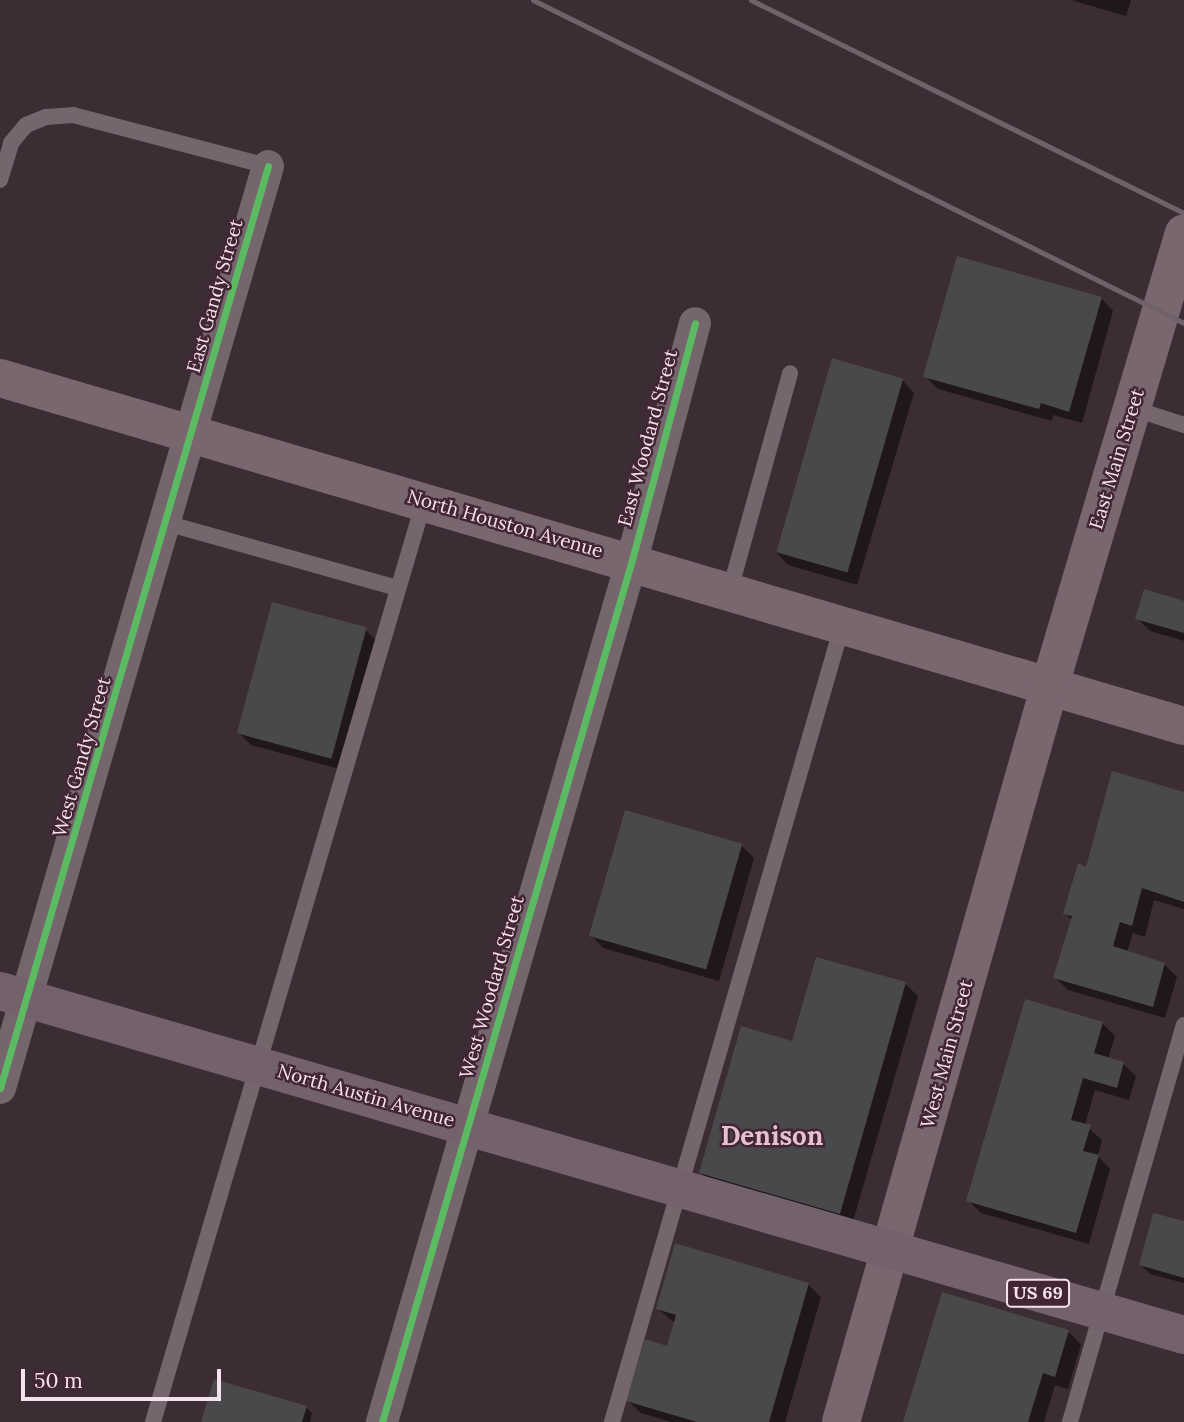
<!DOCTYPE html>
<html>
<head>
<meta charset="utf-8">
<style>
	body { margin:0 }
	#map { position:relative; width:1184px; height:1422px; overflow:hidden; background:#3c2c34; font-family:Lora,serif }
	div>[style] { position:absolute }
	.shadow>* { inset:0; background:#0007 }
	.building>* { inset:0; background:#49484a; transform-origin:0 0 }
	.lane>* { height:16px; margin:-8px; padding:0 8px; transform-origin:8px; border-radius:8px; background:#75666e }
	.street>* { height:32px; margin:-16px; padding:0 16px; transform-origin:16px; border-radius:16px; background:#75666e }
	.secondary>* { height:38px; margin:-19px; padding:0 19px; transform-origin:19px; border-radius:19px; background:#796770 }
	.highway>* { height:38px; margin:-19px; padding:0 19px; transform-origin:19px; border-radius:19px; background:#73626b }
	.rail>* { height:5px; margin:-2.5px; padding:0 2.5px; transform-origin:2.5px; border-radius:2.5px; background:#71626a }
	.cycleway>* { height:7px; margin:-3.5px; padding:0 3.5px; transform-origin:3.5px; border-radius:3.5px; background:#5cba63 }
	span { translate:-50% -50%; white-space:nowrap; text-align:center; line-height:1.15; -webkit-text-stroke:5px #422635; paint-order:stroke }
	.shield-label span { padding:2px 5px; background:#422635; border:2px solid; border-radius:5px; -webkit-text-stroke-width:0 }
	.shield-label { font-size:18px; color:#f6e2ec; font-weight:700 }
	.street-label { font-size:19px; color:#f6e2ec }
	.district-label { font-size:26px; color:#e5c0d2; font-weight:700 }
	.scale { position:absolute; left:21px; top:1369px; width:200px; height:32px; box-sizing:border-box; border:4px solid #f6e2ec; border-top:0; padding-left:9px; font-size:21px; line-height:24px; white-space:nowrap; color:#f6e2ec; -webkit-text-stroke:5px #422635; paint-order:stroke }
</style>
</head>
<body>
<div id="map">
	<div class="shadow">
		<div style="clip-path:polygon(1071px 0,1131px 0,1126px 16px)"></div>
		<div style="clip-path:polygon(1101px 298px,1113px 311px,1082px 423px,1053px 415px,1052px 421px,938px 389px,925px 376px)"></div>
		<div style="clip-path:polygon(902px 380px,914px 393px,857px 585px,788px 565px,776px 552px)"></div>
		<div style="clip-path:polygon(1184px 603px,1184px 641px,1150px 631px,1137px 618px)"></div>
		<div style="clip-path:polygon(365px 630px,378px 642px,343px 770px,251px 745px,238px 732px)"></div>
		<div style="clip-path:polygon(1184px 794px,1184px 909px,1154px 900px,1145px 937px,1133px 933px,1127px 952px,1164px 964px,1177px 977px,1165px 1018px,1068px 990px,1055px 977px,1072px 920px,1065px 914px,1087px 869px)"></div>
		<div style="clip-path:polygon(741px 845px,754px 858px,719px 981px,603px 948px,591px 935px)"></div>
		<div style="clip-path:polygon(905px 984px,918px 996px,852px 1225px,713px 1185px,701px 1173px)"></div>
		<div style="clip-path:polygon(1102px 1023px,1115px 1036px,1108px 1059px,1123px 1064px,1136px 1076px,1129px 1100px,1095px 1090px,1085px 1125px,1102px 1140px,1098px 1156px,1110px 1169px,1089px 1244px,981px 1213px,968px 1200px)"></div>
		<div style="clip-path:polygon(1184px 1223px,1184px 1283px,1150px 1274px,1141px 1265px)"></div>
		<div style="clip-path:polygon(808px 1284px,821px 1297px,785px 1422px,671px 1422px,641px 1413px,628px 1401px,668px 1348px,675px 1323px,658px 1309px)"></div>
		<div style="clip-path:polygon(943px 1294px,1069px 1332px,1081px 1345px,1068px 1389px,1055px 1385px,1044px 1422px,905px 1422px)"></div>
		<div style="clip-path:polygon(306px 1407px,312px 1413px,310px 1422px,203px 1422px)"></div>
	</div>
	<div class="building">
		<div style="clip-path:polygon(957px 256px,1102px 297px,1069px 412px,1041px 403px,1039px 409px,923px 377px)"></div>
		<div style="left:832px;top:358px;width:74px;height:202px;rotate:16deg"></div>
		<div style="clip-path:polygon(1144px 589px,1184px 601px,1184px 633px,1135px 619px)"></div>
		<div style="left:272px;top:602px;width:98px;height:136px;rotate:15deg"></div>
		<div style="clip-path:polygon(1112px 771px,1184px 792px,1184px 902px,1142px 888px,1132px 926px,1120px 922px,1113px 946px,1165px 963px,1153px 1007px,1053px 978px,1072px 916px,1063px 914px,1078px 863px,1086px 867px)"></div>
		<div style="left:625px;top:810px;width:122px;height:131px;rotate:16deg"></div>
		<div style="clip-path:polygon(816px 957px,906px 982px,840px 1214px,699px 1173px,741px 1026px,792px 1041px)"></div>
		<div style="clip-path:polygon(1025px 999px,1103px 1022px,1094px 1053px,1124px 1062px,1117px 1088px,1083px 1078px,1071px 1120px,1091px 1125px,1083px 1151px,1099px 1155px,1076px 1233px,966px 1201px)"></div>
		<div style="clip-path:polygon(1153px 1213px,1184px 1221px,1184px 1278px,1139px 1265px)"></div>
		<div style="clip-path:polygon(675px 1243px,809px 1283px,769px 1422px,697px 1422px,626px 1401px,645px 1339px,667px 1346px,676px 1315px,656px 1309px)"></div>
		<div style="clip-path:polygon(942px 1292px,1069px 1330px,1055px 1377px,1043px 1373px,1028px 1422px,903px 1422px)"></div>
		<div style="clip-path:polygon(214px 1379px,307px 1406px,302px 1422px,201px 1422px)"></div>
	</div>
	<div class="lane">
		<div style="left:0;top:180px;width:39px;rotate:-73deg"></div>
		<div style="left:11px;top:143px;width:23px;rotate:-50deg"></div>
		<div style="left:26px;top:125px;width:22px;rotate:-22deg"></div>
		<div style="left:46px;top:117px;width:27px;rotate:-4deg"></div>
		<div style="left:73px;top:115px;width:202px;rotate:14.7deg"></div>
		<div style="left:1132px;top:408px;width:55px;rotate:18.1deg"></div>
		<div style="left:166px;top:523px;width:241px;rotate:15.7deg"></div>
		<div style="left:730px;top:590px;width:225px;rotate:-74.5deg"></div>
		<div style="left:153px;top:1422px;width:960px;rotate:-73.6deg"></div>
		<div style="left:612px;top:1422px;width:829px;rotate:-73.88deg"></div>
		<div style="left:1070px;top:1422px;width:413px;rotate:-74deg"></div>
	</div>
	<div class="street">
		<div style="left:0;top:1088px;width:960px;rotate:-73.79deg"></div>
		<div style="left:382px;top:1422px;width:898px;rotate:-73.83deg"></div>
		<div style="left:632px;top:560px;width:245px;rotate:-75.1deg"></div>
	</div>
	<div class="secondary">
		<div style="left:0;top:378px;width:1234px;rotate:16.38deg"></div>
		<div style="left:841px;top:1422px;width:766px;rotate:-74.17deg"></div>
		<div style="left:1050px;top:685px;width:471px;rotate:-73.5deg"></div>
	</div>
	<div class="highway">
		<div style="left:0;top:991px;width:1233px;rotate:16.2deg"></div>
	</div>
	<div class="rail">
		<div style="left:533px;top:0;width:727px;rotate:26.39deg"></div>
		<div style="left:751px;top:0;width:483px;rotate:26.2deg"></div>
	</div>
	<div class="cycleway">
		<div style="left:0;top:1088px;width:960px;rotate:-73.79deg"></div>
		<div style="left:382px;top:1422px;width:898px;rotate:-73.83deg"></div>
		<div style="left:632px;top:560px;width:245px;rotate:-75.1deg"></div>
	</div>
	<div class="shield-label">
		<span style="left:1038px;top:1293px">US 69</span>
	</div>
	<div class="street-label">
		<span style="left:215px;top:296px;rotate:-74deg">East Gandy Street</span>
		<span style="left:648px;top:438px;rotate:-75deg">East Woodard Street</span>
		<span style="left:1117px;top:459px;rotate:-73deg">East Main Street</span>
		<span style="left:505px;top:524px;rotate:16deg">North Houston Avenue</span>
		<span style="left:82px;top:757px;rotate:-74deg">West Gandy Street</span>
		<span style="left:492px;top:987px;rotate:-74deg">West Woodard Street</span>
		<span style="left:947px;top:1054px;rotate:-75deg">West Main Street</span>
		<span style="left:366px;top:1096px;rotate:16deg">North Austin Avenue</span>
	</div>
	<div class="district-label">
		<span style="left:772px;top:1136px">Denison</span>
	</div>
	<div class="scale">50 m</div>
</div>
</body>
</html>
